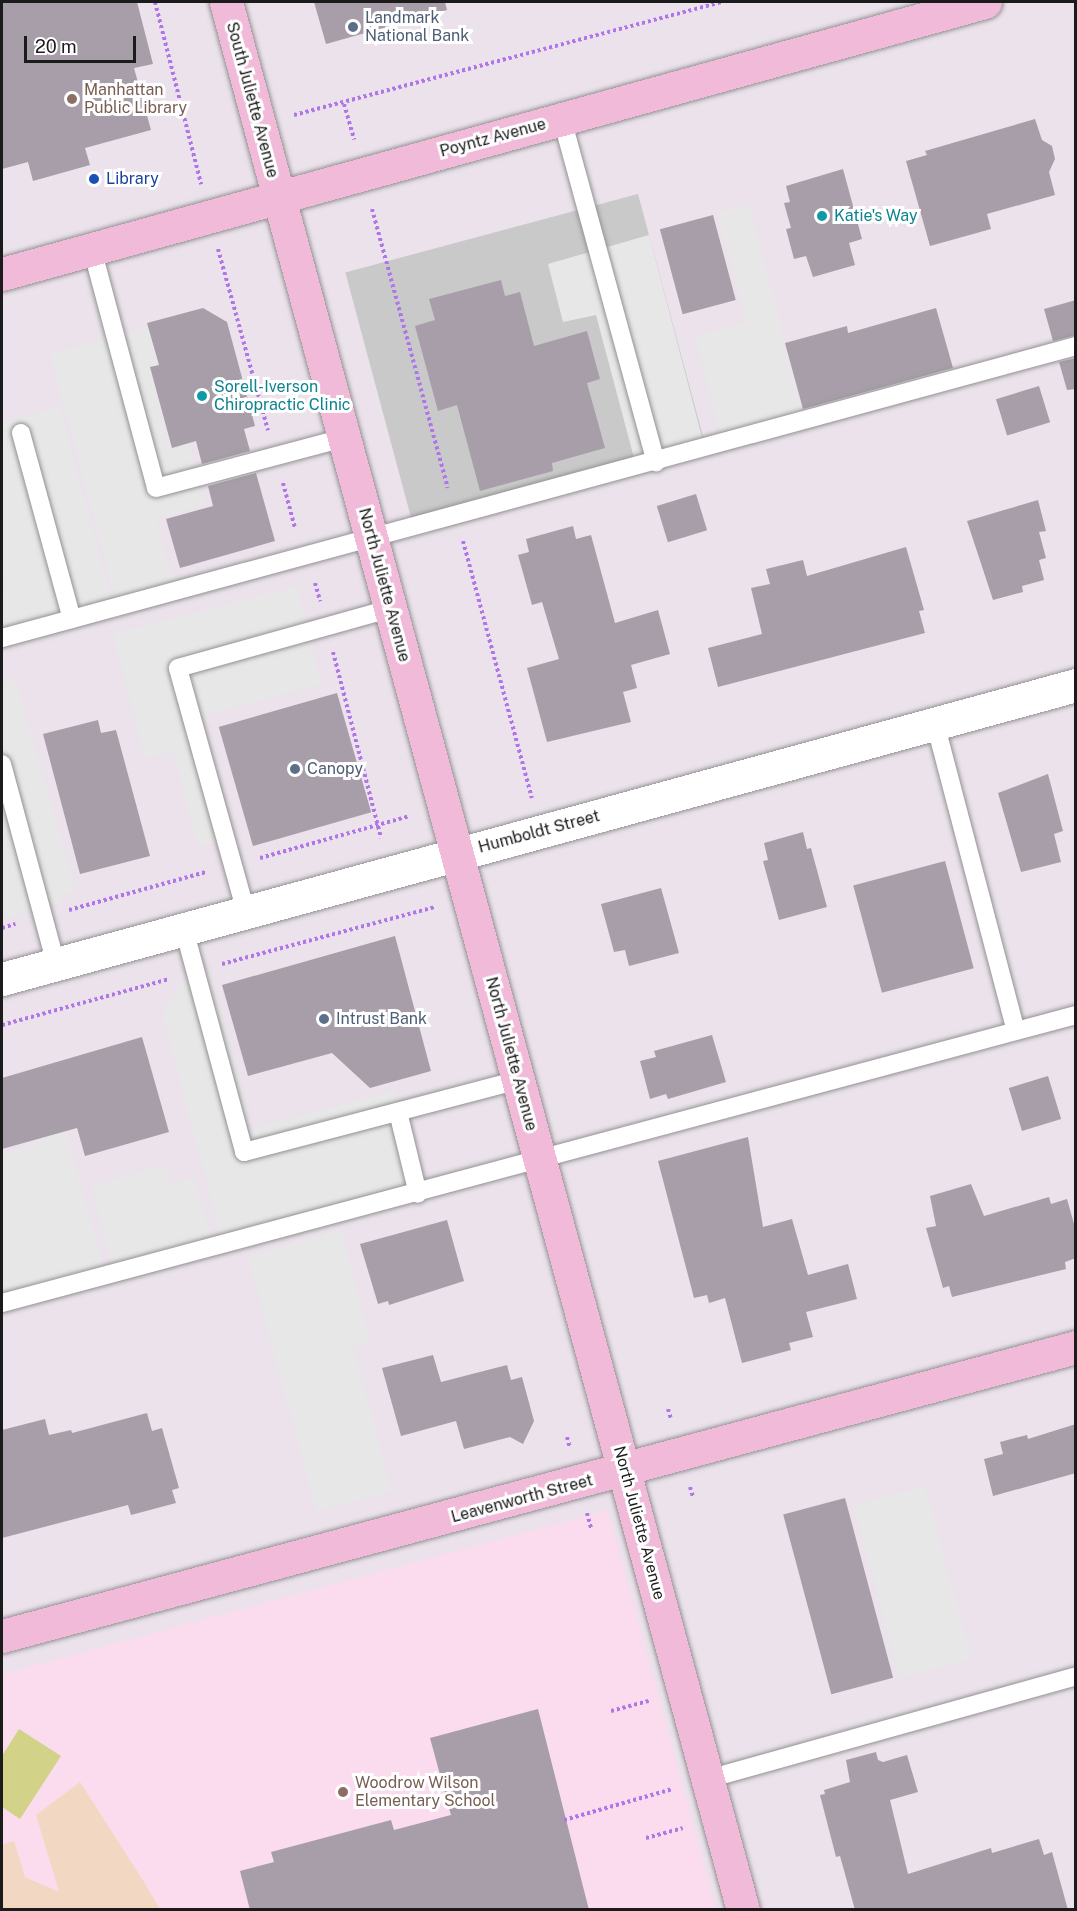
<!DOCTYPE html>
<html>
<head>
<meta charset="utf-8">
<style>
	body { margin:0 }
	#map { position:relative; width:1077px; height:1911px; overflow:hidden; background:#ebe2eb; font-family:"Public Sans",sans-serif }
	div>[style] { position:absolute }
	.education>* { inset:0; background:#fadcee }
	.religious>* { inset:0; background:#c9c9c9; transform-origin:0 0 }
	.park>* { inset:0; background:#f2d8c2 }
	.pitch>* { inset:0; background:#d2d288 }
	.parking>* { inset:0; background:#e7e7e7; transform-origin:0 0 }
	.building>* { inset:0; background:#a79ea9; transform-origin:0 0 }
	.path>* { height:4px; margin-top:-2px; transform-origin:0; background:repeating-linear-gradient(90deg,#ae76e8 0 3px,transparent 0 6px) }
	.roads { filter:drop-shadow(0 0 2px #929292) drop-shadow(0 0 2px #929292) }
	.lane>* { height:18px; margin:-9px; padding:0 9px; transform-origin:9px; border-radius:9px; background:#fff }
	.street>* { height:33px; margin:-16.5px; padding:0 16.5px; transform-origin:16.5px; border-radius:16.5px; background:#fff }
	.secondary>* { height:33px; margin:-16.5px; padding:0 16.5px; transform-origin:16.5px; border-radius:16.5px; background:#f1bad9 }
	.dots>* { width:16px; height:16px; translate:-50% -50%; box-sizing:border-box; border:3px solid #fff; border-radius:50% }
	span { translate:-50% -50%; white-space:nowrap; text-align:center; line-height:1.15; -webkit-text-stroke:6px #fff; paint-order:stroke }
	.service-label { font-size:16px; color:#4e5e75 }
	.left { translate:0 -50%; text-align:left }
	.education-label { font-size:16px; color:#785e54 }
	.street-label { font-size:16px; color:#1b1b1b }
	.transit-label { font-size:16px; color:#164399 }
	.culture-label { font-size:16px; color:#0d838f }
	.frame { position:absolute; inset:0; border:3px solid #1b1b1b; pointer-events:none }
	.scale { position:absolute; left:24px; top:36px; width:112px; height:27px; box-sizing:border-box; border:3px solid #1b1b1b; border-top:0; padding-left:8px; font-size:18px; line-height:21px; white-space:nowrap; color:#1b1b1b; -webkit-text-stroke:4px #fff; paint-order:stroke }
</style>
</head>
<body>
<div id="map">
	<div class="education">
		<div style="clip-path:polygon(608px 1510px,716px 1909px,2px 1910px,2px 1674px)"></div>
	</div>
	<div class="religious">
		<div style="left:638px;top:194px;width:255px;height:303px;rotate:75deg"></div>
	</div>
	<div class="park">
		<div style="clip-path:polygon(80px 1782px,144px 1882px,160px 1909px,2px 1909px,2px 1845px,14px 1841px,25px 1877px,59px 1892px,36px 1815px)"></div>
	</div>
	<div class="pitch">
		<div style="clip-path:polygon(19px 1729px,61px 1756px,20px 1819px,2px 1807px,2px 1756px)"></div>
	</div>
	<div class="parking">
		<div style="clip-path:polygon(750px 204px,803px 413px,721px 436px,695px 336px,746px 322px,717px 213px)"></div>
		<div style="clip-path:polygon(649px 235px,703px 441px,634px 458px,596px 315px,563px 322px,548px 264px)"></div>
		<div style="clip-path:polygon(148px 327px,159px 365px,150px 367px,172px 448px,189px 443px,206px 505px,156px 520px,174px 583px,115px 599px,50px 353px)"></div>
		<div style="clip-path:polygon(59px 407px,112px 600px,2px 631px,2px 587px,6px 586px,2px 570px,2px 423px)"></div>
		<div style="clip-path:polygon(296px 586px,322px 684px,186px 720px,217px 841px,198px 846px,173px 752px,145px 758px,113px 634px)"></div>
		<div style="clip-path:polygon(2px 681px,16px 682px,76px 891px,61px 895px,63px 902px,2px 920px)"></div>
		<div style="clip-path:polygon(211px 974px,252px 1129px,394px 1090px,419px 1181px,221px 1235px,162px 1015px,182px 981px)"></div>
		<div style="clip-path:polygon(62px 1116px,103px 1267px,2px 1294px,2px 1153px,35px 1144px,31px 1124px)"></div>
		<div style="clip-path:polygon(166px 1165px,171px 1184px,194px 1178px,210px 1237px,113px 1264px,91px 1186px)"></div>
		<div style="clip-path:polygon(341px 1230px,371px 1343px,353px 1348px,392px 1491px,316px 1511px,248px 1256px)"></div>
		<div style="left:925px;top:1486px;width:179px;height:74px;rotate:75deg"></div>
	</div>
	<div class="building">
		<div style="clip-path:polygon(2px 2px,137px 2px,153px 64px,134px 68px,151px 130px,85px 148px,90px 165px,33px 181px,28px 162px,2px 169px)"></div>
		<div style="clip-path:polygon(314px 2px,445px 2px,447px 10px,326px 44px)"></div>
		<div style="clip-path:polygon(1035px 119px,1042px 140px,1052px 146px,1055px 159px,1049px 172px,1055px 195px,987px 214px,991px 229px,930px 246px,906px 161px,927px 155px,925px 151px)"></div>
		<div style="clip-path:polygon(843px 169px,862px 239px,849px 243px,855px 265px,813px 277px,806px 256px,794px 259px,786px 229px,791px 228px,784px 203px,790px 202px,786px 186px)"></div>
		<div style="left:713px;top:215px;width:88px;height:55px;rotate:75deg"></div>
		<div style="clip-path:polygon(501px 280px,505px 296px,520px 292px,534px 346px,587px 331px,600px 379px,587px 383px,605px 448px,552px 463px,553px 471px,480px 491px,457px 405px,438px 411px,415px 326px,435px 320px,429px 299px)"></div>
		<div style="clip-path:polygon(1076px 300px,1076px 335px,1053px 341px,1044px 309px)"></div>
		<div style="clip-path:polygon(203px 308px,227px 322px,255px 426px,244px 429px,250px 451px,202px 464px,196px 441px,172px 448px,150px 367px,159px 365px,147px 323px)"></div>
		<div style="clip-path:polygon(936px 308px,953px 368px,803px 409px,785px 343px,847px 326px,848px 333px)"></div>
		<div style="clip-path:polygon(1076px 358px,1076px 389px,1067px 390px,1059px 362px)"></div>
		<div style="left:1039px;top:386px;width:38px;height:45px;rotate:73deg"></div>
		<div style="clip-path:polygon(256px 473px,275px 541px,180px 568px,166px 519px,213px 506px,208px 486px)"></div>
		<div style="left:696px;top:494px;width:38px;height:41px;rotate:73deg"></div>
		<div style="clip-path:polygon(1038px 500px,1046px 531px,1039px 532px,1046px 558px,1039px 560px,1044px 580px,1022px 586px,1023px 592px,993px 600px,967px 521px)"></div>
		<div style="clip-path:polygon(573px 526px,576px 539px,591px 535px,615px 623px,658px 610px,670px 654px,631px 665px,637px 688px,623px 692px,631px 722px,547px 742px,527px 668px,559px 659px,542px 602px,532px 605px,518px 555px,529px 552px,526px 539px)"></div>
		<div style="clip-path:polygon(906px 547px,924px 610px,919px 611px,925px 633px,718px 687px,708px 648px,762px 634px,751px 588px,770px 584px,766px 569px,803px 560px,807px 576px)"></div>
		<div style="left:337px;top:693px;width:124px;height:123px;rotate:74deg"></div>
		<div style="clip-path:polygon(98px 720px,101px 733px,116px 730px,150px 856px,80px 874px,43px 734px)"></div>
		<div style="clip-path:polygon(1048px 774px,1063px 831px,1054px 834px,1061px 862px,1021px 872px,998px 793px)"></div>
		<div style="clip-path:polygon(803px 832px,807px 849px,811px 848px,827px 907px,779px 920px,763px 861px,768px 860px,764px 843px)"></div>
		<div style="left:945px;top:861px;width:111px;height:95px;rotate:75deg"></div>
		<div style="clip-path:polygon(661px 888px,679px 953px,629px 966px,625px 950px,614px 952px,601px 904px)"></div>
		<div style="clip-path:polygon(395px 936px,431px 1071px,370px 1088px,332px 1053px,248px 1076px,222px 985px)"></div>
		<div style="clip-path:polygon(712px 1035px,726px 1082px,668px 1099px,666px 1094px,650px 1099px,640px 1061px,656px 1057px,654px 1051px)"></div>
		<div style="clip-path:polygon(142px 1037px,169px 1132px,85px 1156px,77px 1128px,2px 1149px,2px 1078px)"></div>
		<div style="left:1048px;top:1076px;width:45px;height:41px;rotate:73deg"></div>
		<div style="clip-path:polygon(748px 1137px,763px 1227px,792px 1219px,808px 1275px,848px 1264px,857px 1299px,806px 1312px,813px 1337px,789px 1343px,791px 1350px,742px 1363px,725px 1298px,709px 1303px,707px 1295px,694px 1298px,658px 1161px)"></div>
		<div style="clip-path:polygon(971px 1184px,984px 1216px,1049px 1197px,1051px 1204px,1067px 1199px,1076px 1231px,1076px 1258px,1065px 1262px,1066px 1269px,952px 1297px,949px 1286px,943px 1288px,926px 1228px,936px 1226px,930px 1196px)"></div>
		<div style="clip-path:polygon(447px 1220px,464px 1281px,389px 1305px,388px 1301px,378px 1304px,360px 1244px)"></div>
		<div style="clip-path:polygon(433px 1355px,441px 1382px,507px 1365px,511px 1380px,522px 1377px,534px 1421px,523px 1444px,510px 1437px,464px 1449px,456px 1421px,401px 1436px,382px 1368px)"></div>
		<div style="clip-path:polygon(147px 1413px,152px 1431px,162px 1428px,179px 1488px,172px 1490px,176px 1503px,131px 1515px,128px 1505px,2px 1538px,2px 1430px,45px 1419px,49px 1435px,71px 1430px,72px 1433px)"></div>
		<div style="clip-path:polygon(1076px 1424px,1076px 1473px,993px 1496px,984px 1459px,1003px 1454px,1000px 1442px,1027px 1435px,1028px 1439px)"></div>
		<div style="left:845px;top:1498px;width:186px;height:64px;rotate:75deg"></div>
		<div style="clip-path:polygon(538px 1709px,589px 1910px,250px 1910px,240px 1871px,274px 1862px,271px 1852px,391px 1820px,394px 1830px,451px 1815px,430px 1738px)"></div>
		<div style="clip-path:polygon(876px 1752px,878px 1760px,883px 1762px,907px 1755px,918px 1792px,890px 1800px,908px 1874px,991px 1848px,992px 1853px,1039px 1839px,1044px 1855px,1052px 1852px,1068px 1910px,855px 1910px,840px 1856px,836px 1857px,820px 1795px,825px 1794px,824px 1790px,850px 1782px,846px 1760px)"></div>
	</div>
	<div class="path">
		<div style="left:155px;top:2px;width:188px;rotate:75.8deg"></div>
		<div style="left:344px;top:104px;width:37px;rotate:74deg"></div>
		<div style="left:294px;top:115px;width:442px;rotate:-14.8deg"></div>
		<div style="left:372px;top:209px;width:289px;rotate:74.8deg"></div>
		<div style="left:218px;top:249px;width:188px;rotate:74.6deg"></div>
		<div style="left:283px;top:483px;width:47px;rotate:75.1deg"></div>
		<div style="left:463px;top:541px;width:266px;rotate:75deg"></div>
		<div style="left:315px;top:583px;width:19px;rotate:74deg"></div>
		<div style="left:333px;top:652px;width:192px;rotate:75.5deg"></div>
		<div style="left:260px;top:858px;width:155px;rotate:-15.7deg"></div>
		<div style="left:69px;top:910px;width:142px;rotate:-15.5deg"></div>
		<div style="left:2px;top:928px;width:14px;rotate:-17deg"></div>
		<div style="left:222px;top:964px;width:220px;rotate:-15deg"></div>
		<div style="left:2px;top:1025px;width:173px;rotate:-15.4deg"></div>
		<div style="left:668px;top:1409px;width:10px;rotate:73deg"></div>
		<div style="left:567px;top:1437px;width:11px;rotate:75deg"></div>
		<div style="left:690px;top:1487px;width:10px;rotate:73deg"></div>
		<div style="left:587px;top:1513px;width:16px;rotate:75deg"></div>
		<div style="left:611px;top:1711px;width:39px;rotate:-15deg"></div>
		<div style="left:564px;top:1820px;width:113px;rotate:-15.9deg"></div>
		<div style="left:646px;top:1838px;width:38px;rotate:-15deg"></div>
	</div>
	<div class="roads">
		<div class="lane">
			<div style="left:562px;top:119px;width:356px;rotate:74.7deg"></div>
			<div style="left:92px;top:249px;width:247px;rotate:75deg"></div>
			<div style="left:156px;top:488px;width:195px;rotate:-14.9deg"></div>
			<div style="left:21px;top:433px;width:193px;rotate:74.7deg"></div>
			<div style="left:2px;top:638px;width:1113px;rotate:-15.21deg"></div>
			<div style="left:935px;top:723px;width:318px;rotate:75.3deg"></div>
			<div style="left:2px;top:764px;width:207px;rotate:74.9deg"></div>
			<div style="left:246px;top:912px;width:253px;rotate:-105.6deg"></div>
			<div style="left:178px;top:668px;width:220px;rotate:-15.6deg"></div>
			<div style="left:184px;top:929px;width:231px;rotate:74.9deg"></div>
			<div style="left:244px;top:1152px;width:284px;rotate:-14.7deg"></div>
			<div style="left:398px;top:1112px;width:84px;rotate:76.3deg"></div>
			<div style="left:2px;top:1303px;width:1112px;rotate:-15.01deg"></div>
			<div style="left:708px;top:1779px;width:382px;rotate:-15.6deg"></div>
		</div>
		<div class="street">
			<div style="left:2px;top:979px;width:1114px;rotate:-15.31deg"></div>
		</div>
		<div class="secondary">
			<div style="left:226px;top:2px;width:1977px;rotate:74.84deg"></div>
			<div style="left:2px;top:274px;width:1020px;rotate:-15.47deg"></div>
			<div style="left:2px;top:1636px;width:1112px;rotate:-15.06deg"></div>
		</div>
	</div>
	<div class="dots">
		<div style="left:353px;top:27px;background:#5c6f8a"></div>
		<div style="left:72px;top:99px;background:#8d6e63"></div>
		<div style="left:94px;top:179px;background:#1a4fb4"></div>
		<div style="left:822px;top:216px;background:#0f9aa8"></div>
		<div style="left:202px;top:396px;background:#0f9aa8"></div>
		<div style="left:295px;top:769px;background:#5c6f8a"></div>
		<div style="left:324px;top:1019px;background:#5c6f8a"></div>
		<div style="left:343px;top:1792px;background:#8d6e63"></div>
	</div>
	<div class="service-label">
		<span class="left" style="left:365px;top:27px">Landmark<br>National Bank</span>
		<span class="left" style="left:307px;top:769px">Canopy</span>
		<span class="left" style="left:336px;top:1019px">Intrust Bank</span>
	</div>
	<div class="education-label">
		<span class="left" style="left:84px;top:99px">Manhattan<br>Public Library</span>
		<span class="left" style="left:355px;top:1792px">Woodrow Wilson<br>Elementary School</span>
	</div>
	<div class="street-label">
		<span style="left:252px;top:100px;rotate:75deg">South Juliette Avenue</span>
		<span style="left:493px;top:138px;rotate:-15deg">Poyntz Avenue</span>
		<span style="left:384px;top:585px;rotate:75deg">North Juliette Avenue</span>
		<span style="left:539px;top:832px;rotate:-15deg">Humboldt Street</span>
		<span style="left:511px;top:1054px;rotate:75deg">North Juliette Avenue</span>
		<span style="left:522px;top:1499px;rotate:-15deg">Leavenworth Street</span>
		<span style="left:639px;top:1523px;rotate:75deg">North Juliette Avenue</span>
	</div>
	<div class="transit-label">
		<span class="left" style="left:106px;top:179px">Library</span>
	</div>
	<div class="culture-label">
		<span class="left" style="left:834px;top:216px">Katie's Way</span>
		<span class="left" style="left:214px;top:396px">Sorell-Iverson<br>Chiropractic Clinic</span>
	</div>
	<div class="frame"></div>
	<div class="scale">20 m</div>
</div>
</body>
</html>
